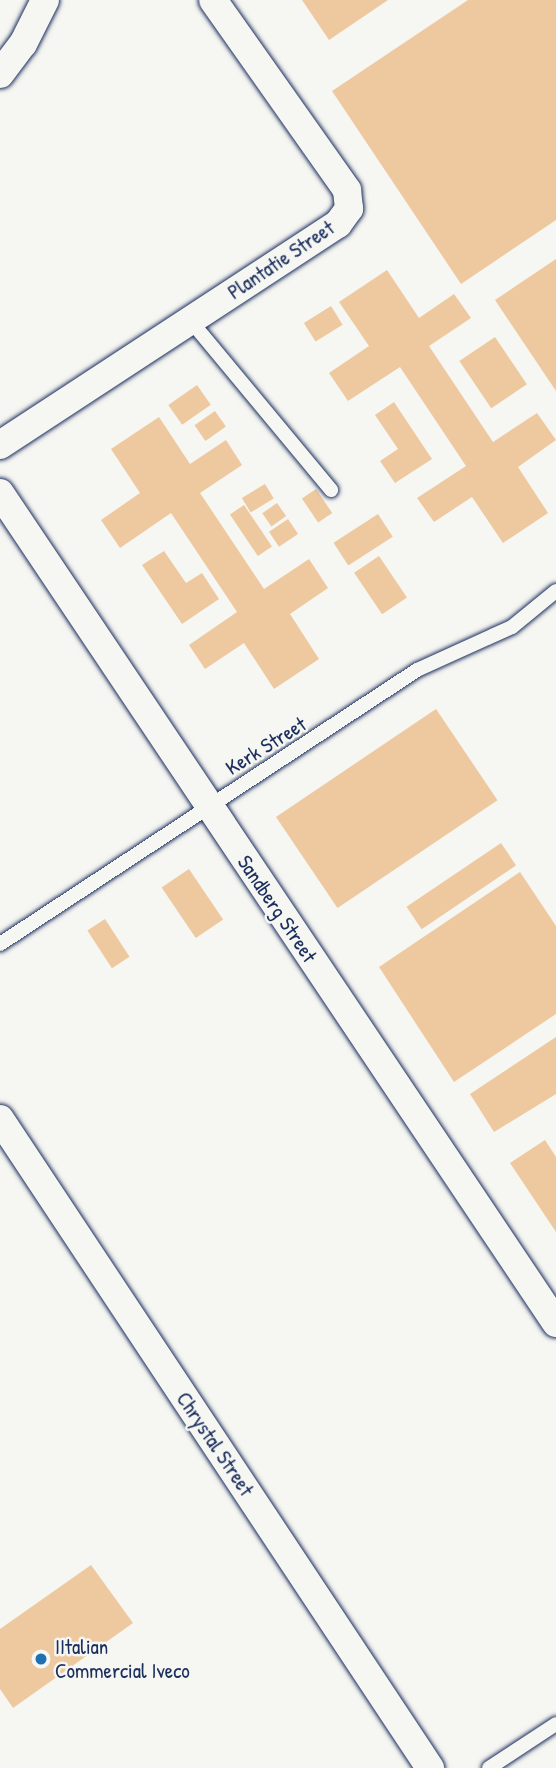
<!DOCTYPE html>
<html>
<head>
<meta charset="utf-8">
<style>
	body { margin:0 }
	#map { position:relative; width:556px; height:1768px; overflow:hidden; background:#f6f6f2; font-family:"Patrick Hand",sans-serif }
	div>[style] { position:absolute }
	.building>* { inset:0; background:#eec99f; transform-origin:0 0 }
	.roads { filter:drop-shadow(0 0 2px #1b2f5e) drop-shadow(0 0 2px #1b2f5e) }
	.lane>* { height:14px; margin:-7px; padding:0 7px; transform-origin:7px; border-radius:7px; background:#f6f6f2 }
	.street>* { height:28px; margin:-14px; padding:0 14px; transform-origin:14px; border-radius:14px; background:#f6f6f2 }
	.dots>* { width:19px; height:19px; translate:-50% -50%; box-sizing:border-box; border:4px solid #f6f6f2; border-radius:50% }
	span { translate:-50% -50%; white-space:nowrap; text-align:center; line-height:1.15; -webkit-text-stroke:5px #f6f6f2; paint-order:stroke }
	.street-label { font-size:21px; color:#1b2f5e }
	.poi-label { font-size:21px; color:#1b2f5e }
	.left { translate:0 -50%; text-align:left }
</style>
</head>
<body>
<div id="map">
	<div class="building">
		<div style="clip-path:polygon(302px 0,388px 0,329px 40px)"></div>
		<div style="clip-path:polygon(468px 0,556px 0,556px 220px,461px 284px,332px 91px)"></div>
		<div style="clip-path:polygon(556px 259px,556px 391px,495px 300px)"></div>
		<div style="clip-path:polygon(387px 270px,419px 318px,454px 294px,471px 318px,429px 346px,493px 442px,537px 413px,556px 440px,518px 467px,548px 513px,503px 543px,472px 497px,434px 522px,417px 498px,466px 466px,400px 367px,348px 401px,329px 373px,369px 346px,339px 302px)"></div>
		<div style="left:331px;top:306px;width:22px;height:32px;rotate:58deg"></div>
		<div style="left:495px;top:337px;width:57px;height:43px;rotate:56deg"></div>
		<div style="left:197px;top:385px;width:24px;height:35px;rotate:55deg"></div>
		<div style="clip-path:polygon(394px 402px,432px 459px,395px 483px,380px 461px,398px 449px,375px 415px)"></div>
		<div style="left:215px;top:411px;width:19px;height:25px;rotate:55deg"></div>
		<div style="clip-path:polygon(159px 417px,190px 464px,226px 440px,242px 465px,200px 493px,264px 589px,309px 559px,328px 588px,290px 614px,319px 659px,274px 689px,244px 643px,205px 669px,189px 645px,237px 612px,171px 513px,120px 548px,101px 520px,140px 493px,111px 449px)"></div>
		<div style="left:265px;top:484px;width:17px;height:27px;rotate:59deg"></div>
		<div style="left:316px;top:489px;width:29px;height:17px;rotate:56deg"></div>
		<div style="left:277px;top:503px;width:16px;height:18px;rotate:55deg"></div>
		<div style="left:244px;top:505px;width:50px;height:17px;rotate:56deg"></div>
		<div style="left:378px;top:514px;width:27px;height:53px;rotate:57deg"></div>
		<div style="left:288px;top:519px;width:18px;height:23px;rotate:56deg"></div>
		<div style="clip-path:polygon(164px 551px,186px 583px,202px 573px,219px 599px,182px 624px,142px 565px)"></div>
		<div style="left:379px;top:556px;width:50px;height:30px;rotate:56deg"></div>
		<div style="left:436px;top:709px;width:110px;height:193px;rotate:56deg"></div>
		<div style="left:501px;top:843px;width:27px;height:114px;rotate:56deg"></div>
		<div style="left:189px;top:869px;width:61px;height:33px;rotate:56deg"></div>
		<div style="clip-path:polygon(520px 872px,556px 926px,556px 1014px,454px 1082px,379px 967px)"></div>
		<div style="left:105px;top:919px;width:45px;height:21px;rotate:57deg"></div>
		<div style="clip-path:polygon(556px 1037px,556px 1094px,494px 1132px,470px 1094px)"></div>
		<div style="clip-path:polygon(545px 1140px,556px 1157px,556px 1232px,510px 1163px)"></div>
		<div style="clip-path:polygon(91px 1565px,133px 1623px,13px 1708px,0 1689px,0 1629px)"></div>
	</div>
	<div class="roads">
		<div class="lane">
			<div style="left:190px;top:320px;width:221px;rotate:50.3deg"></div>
			<div style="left:0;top:944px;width:499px;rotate:-33.3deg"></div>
			<div style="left:417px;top:670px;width:104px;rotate:-24.4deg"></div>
			<div style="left:512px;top:627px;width:57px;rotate:-39.3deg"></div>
			<div style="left:489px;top:1768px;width:80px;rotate:-33.3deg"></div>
		</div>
		<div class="street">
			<div style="left:0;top:74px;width:38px;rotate:-53deg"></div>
			<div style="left:23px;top:44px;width:49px;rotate:-63.4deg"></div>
			<div style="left:0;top:445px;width:404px;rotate:-33.2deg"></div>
			<div style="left:338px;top:224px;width:19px;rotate:-54deg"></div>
			<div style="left:349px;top:209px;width:19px;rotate:-96deg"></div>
			<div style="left:347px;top:190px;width:232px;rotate:-125.2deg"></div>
			<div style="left:0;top:493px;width:999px;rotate:56.18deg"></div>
			<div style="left:0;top:1119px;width:779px;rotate:56.47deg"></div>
		</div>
	</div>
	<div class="dots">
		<div style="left:41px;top:1659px;background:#1f6fb2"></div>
	</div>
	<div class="street-label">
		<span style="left:281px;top:260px;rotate:-34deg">Plantatie Street</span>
		<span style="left:266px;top:746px;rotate:-32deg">Kerk Street</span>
		<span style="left:277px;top:909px;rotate:56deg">Sandberg Street</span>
		<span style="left:215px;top:1444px;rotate:56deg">Chrystal Street</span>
	</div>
	<div class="poi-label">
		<span class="left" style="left:55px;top:1659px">IItalian<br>Commercial Iveco</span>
	</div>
</div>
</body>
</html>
